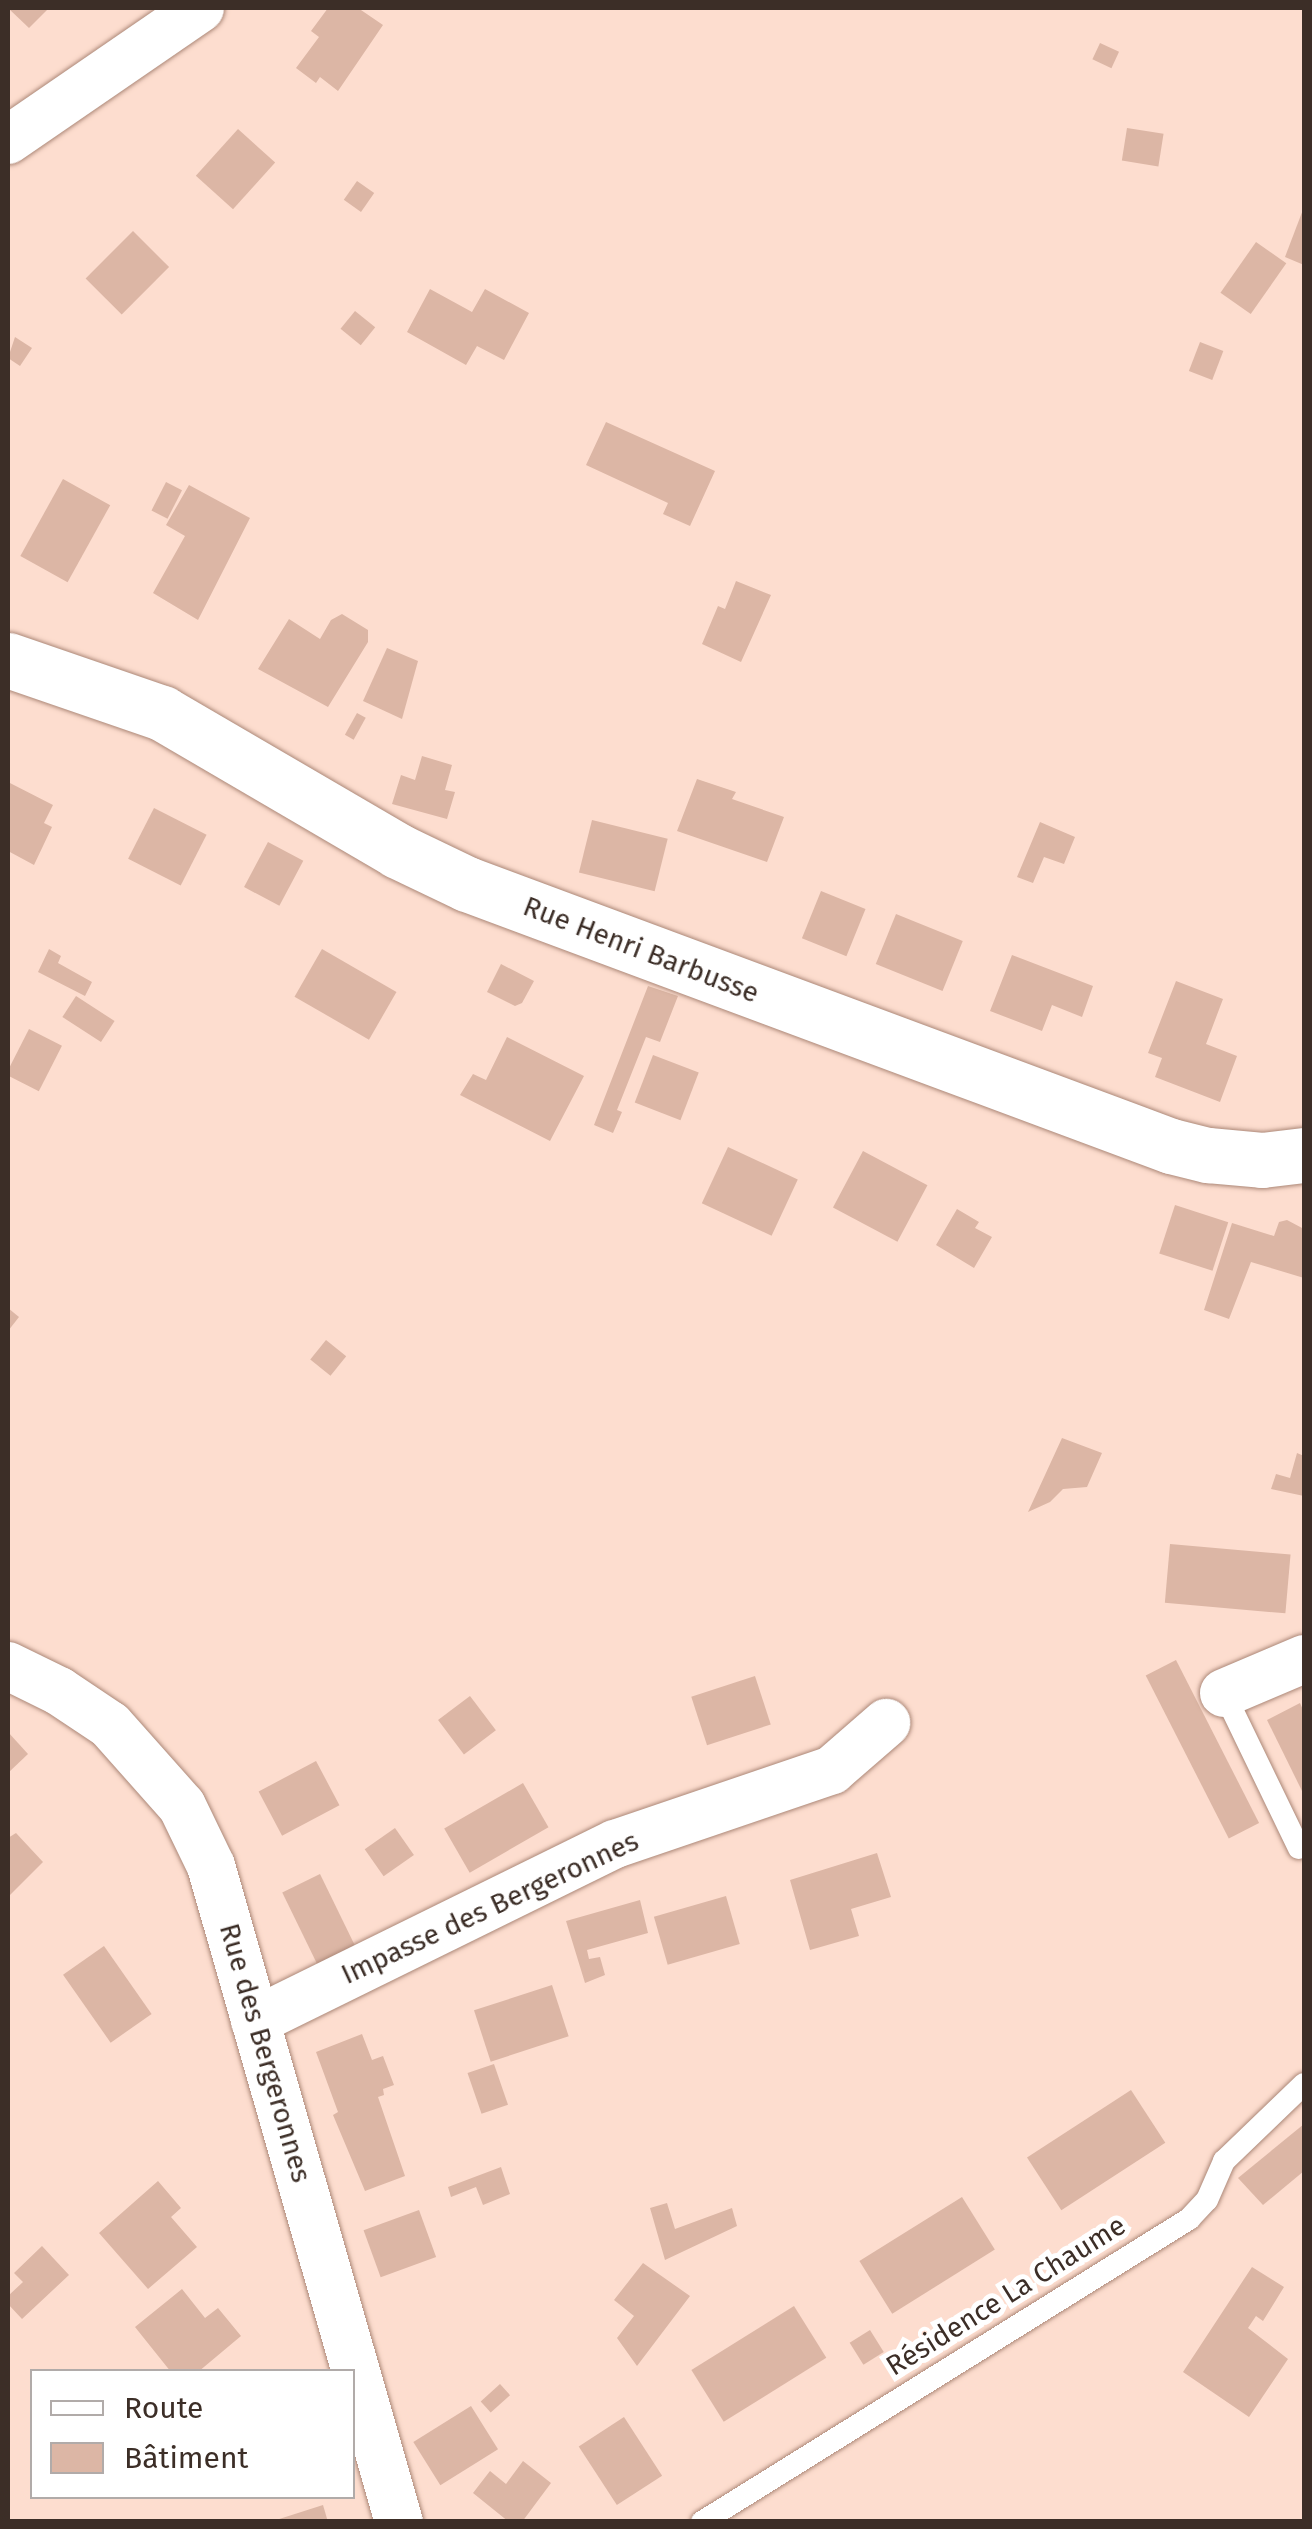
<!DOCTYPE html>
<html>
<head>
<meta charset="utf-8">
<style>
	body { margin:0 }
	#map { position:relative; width:1312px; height:2529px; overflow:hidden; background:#fdddcf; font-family:"Fira Sans",sans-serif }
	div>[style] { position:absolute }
	.building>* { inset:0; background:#dcb6a5; transform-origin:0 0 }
	.roads { filter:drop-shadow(0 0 2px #ac8878) drop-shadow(0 0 2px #ac8878) }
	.service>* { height:22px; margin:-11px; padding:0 11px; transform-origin:11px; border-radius:11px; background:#fff }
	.minor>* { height:48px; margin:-24px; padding:0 24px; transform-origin:24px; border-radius:24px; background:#fff }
	.tertiary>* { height:55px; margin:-27.5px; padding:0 27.5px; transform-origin:27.5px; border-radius:27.5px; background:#fff }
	span { translate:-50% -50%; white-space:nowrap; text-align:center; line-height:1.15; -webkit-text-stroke:10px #fff; paint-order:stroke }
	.street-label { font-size:28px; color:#3c2e27 }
	.frame { position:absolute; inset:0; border:10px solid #3c2e27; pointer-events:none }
	.legend { position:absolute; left:30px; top:2369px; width:325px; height:130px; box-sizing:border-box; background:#fff; border:2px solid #b1aba9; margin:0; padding:12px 18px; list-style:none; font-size:30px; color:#3c2e27 }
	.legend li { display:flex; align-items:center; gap:20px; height:50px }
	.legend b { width:50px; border:2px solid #b1aba9 }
</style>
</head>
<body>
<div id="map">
	<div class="building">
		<div style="clip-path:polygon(8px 8px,49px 8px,29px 28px)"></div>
		<div style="clip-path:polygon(328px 8px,358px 8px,383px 25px,338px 91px,320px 77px,316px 83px,296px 68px,319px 37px,311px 31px)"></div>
		<div style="left:1100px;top:43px;width:21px;height:18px;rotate:25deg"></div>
		<div style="left:1127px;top:128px;width:37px;height:33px;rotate:9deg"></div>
		<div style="left:238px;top:129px;width:50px;height:63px;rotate:42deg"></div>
		<div style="left:357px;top:181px;width:21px;height:23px;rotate:35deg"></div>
		<div style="clip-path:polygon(1304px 207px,1304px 265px,1285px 257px)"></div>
		<div style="left:133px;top:231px;width:51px;height:67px;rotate:45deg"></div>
		<div style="left:1256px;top:242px;width:37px;height:62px;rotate:35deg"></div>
		<div style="clip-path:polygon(430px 289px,472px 312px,485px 289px,529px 313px,504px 360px,477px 346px,466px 365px,407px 332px)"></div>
		<div style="left:355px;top:311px;width:26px;height:23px;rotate:39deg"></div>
		<div style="clip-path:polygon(15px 337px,32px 348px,20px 366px,8px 358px)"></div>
		<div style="left:1200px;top:342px;width:25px;height:31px;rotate:21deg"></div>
		<div style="clip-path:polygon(606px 422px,715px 471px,690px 526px,663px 514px,668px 503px,586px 465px)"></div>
		<div style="left:63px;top:479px;width:54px;height:88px;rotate:29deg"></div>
		<div style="left:166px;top:482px;width:18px;height:32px;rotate:27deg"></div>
		<div style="clip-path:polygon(189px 485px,250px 518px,198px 620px,153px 593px,185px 536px,166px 525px)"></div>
		<div style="clip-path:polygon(736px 581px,771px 595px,741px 662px,702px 644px,718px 606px,725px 609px)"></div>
		<div style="clip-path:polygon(342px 614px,368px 630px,368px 642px,328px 707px,258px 669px,289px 619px,320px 639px,331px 620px)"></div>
		<div style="clip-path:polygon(387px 648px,418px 661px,402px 719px,363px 701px)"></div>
		<div style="left:357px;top:713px;width:10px;height:25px;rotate:29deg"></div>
		<div style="clip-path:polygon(422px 756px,452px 765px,445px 790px,455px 792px,447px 819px,392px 804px,401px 775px,415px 780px)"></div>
		<div style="clip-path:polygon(697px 779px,736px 792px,732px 799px,784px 817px,767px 862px,677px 831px)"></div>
		<div style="clip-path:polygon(8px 782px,53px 805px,44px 823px,52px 827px,34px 865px,8px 851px)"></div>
		<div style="left:154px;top:808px;width:59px;height:57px;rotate:27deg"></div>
		<div style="left:592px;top:820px;width:78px;height:54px;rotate:14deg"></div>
		<div style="clip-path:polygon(1040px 822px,1075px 837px,1064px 864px,1044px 857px,1033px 883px,1017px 877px)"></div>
		<div style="left:268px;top:842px;width:40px;height:51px;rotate:28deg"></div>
		<div style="left:821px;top:891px;width:48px;height:51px;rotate:22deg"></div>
		<div style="left:896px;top:914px;width:72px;height:54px;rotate:22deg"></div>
		<div style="clip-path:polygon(49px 949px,61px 956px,58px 963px,92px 982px,85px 996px,38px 972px)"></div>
		<div style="left:322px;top:949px;width:86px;height:55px;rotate:30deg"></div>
		<div style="clip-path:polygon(1012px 955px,1093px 986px,1082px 1017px,1052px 1005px,1042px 1031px,990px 1011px)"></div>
		<div style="clip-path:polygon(501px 964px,534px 981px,522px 1003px,515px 1006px,487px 992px)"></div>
		<div style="clip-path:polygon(1176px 981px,1223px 999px,1206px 1044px,1237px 1056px,1220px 1102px,1155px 1077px,1162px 1058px,1148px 1053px)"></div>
		<div style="clip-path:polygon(648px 986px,678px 996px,660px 1042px,646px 1037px,617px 1110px,622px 1112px,613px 1133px,594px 1125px)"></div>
		<div style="left:76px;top:996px;width:46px;height:25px;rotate:33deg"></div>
		<div style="left:29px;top:1029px;width:37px;height:51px;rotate:27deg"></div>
		<div style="clip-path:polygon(507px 1037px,584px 1076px,550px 1141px,460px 1095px,473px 1074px,486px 1080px)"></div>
		<div style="left:653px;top:1055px;width:49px;height:51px;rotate:21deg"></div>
		<div style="left:728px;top:1147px;width:77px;height:62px;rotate:25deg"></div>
		<div style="left:863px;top:1151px;width:73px;height:64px;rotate:28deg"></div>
		<div style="left:1175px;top:1205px;width:56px;height:51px;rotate:18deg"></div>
		<div style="clip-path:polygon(957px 1209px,979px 1222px,975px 1228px,992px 1237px,974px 1268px,936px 1245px)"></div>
		<div style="clip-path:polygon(1287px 1220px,1304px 1229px,1304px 1278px,1251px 1262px,1229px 1319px,1204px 1310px,1232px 1223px,1274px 1236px,1279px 1222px)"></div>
		<div style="clip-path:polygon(8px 1308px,19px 1317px,8px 1331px)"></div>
		<div style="left:326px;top:1340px;width:26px;height:25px;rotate:39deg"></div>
		<div style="clip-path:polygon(1062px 1438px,1102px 1453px,1087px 1487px,1063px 1489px,1050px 1502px,1028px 1512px)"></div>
		<div style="clip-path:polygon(1297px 1453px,1304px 1456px,1304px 1496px,1271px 1489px,1276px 1474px,1290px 1478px)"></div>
		<div style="left:1170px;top:1544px;width:121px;height:59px;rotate:5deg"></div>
		<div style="left:1176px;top:1660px;width:183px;height:34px;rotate:63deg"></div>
		<div style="left:755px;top:1676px;width:51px;height:67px;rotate:72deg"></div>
		<div style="left:470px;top:1696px;width:43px;height:40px;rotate:53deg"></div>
		<div style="clip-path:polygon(1300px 1703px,1304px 1712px,1304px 1795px,1267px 1720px)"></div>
		<div style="clip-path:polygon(8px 1732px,28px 1754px,8px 1773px)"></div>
		<div style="left:316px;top:1761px;width:50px;height:65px;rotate:62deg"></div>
		<div style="left:523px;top:1783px;width:51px;height:91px;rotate:60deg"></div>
		<div style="left:395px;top:1828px;width:33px;height:37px;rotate:55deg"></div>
		<div style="clip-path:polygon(16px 1833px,43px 1862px,8px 1897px,8px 1838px)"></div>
		<div style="clip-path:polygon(877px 1853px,891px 1897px,851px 1909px,859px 1936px,810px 1950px,790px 1880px)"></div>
		<div style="left:320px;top:1874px;width:86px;height:42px;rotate:64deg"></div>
		<div style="left:726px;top:1896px;width:50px;height:75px;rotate:74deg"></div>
		<div style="clip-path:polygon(640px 1900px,648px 1933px,587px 1950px,589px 1959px,600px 1957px,605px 1975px,585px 1983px,566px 1921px)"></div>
		<div style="left:104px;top:1946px;width:83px;height:50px;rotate:55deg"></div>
		<div style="left:552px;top:1985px;width:54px;height:82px;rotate:72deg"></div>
		<div style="clip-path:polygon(362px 2034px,372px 2060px,383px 2056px,394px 2085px,383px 2089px,384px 2095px,378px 2097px,405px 2176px,365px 2191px,333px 2115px,338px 2112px,316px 2052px)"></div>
		<div style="left:494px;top:2064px;width:43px;height:28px;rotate:71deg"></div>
		<div style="left:1131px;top:2090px;width:63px;height:124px;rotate:57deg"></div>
		<div style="clip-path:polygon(1304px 2124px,1304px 2171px,1263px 2205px,1238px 2178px)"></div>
		<div style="clip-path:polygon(501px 2167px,510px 2194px,483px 2205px,476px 2187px,451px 2197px,448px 2187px)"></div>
		<div style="clip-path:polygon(158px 2181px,181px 2208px,171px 2217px,197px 2247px,148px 2289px,99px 2233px)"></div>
		<div style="left:962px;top:2197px;width:62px;height:121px;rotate:58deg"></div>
		<div style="clip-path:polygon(667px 2203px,675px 2229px,732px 2208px,737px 2226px,665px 2260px,650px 2208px)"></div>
		<div style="left:419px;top:2210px;width:50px;height:59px;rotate:70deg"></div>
		<div style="clip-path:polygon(42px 2246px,69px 2275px,22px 2319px,8px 2304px,8px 2296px,23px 2282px,14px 2273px)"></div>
		<div style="clip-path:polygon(643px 2263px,690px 2296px,637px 2366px,617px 2338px,634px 2316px,614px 2300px)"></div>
		<div style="clip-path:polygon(1252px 2267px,1284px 2287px,1263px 2321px,1256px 2316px,1248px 2328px,1288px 2359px,1249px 2417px,1183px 2372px)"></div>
		<div style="clip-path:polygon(182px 2289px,205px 2318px,218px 2308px,241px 2336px,198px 2372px,171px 2372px,135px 2327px)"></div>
		<div style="left:794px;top:2306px;width:61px;height:121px;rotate:58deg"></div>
		<div style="left:870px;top:2330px;width:26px;height:24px;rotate:58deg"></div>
		<div style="left:500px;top:2384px;width:15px;height:26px;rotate:48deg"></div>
		<div style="left:471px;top:2406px;width:51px;height:68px;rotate:58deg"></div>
		<div style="left:624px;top:2417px;width:70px;height:54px;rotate:57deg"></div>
		<div style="clip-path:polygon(523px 2461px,551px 2483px,522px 2522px,509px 2522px,473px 2493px,490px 2471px,506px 2484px)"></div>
		<div style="clip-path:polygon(323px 2505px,328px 2522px,273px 2522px,273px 2521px)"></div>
	</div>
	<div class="roads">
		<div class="service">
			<div style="left:1224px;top:1693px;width:172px;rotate:64.2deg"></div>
			<div style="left:702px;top:2522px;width:574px;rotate:-31.89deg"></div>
			<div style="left:1189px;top:2219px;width:26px;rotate:-47deg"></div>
			<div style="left:1207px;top:2200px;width:43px;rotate:-66.4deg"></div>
			<div style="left:1224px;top:2161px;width:111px;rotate:-43.9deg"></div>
		</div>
		<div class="minor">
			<div style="left:8px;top:140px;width:233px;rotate:-34.5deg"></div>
			<div style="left:8px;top:1666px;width:57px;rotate:26.1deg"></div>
			<div style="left:59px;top:1691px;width:61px;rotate:33.7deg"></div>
			<div style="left:110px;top:1725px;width:108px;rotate:48.4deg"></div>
			<div style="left:182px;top:1806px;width:67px;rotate:64.2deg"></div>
			<div style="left:211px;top:1866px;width:682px;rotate:74.01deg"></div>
			<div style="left:1224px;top:1693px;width:87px;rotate:-23deg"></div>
			<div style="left:255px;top:2021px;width:401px;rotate:-26.2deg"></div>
			<div style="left:615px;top:1844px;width:229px;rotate:-18.8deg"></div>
			<div style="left:832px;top:1770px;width:72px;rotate:-41deg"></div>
		</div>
		<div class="tertiary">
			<div style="left:8px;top:660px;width:163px;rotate:19deg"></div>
			<div style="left:162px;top:713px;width:273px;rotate:30.3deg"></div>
			<div style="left:398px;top:851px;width:76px;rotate:25.6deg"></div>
			<div style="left:467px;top:884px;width:751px;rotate:20.41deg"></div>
			<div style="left:1171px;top:1146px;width:38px;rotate:14deg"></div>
			<div style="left:1208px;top:1155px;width:54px;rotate:5.3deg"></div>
			<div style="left:1262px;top:1160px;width:42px;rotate:-6.8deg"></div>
		</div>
	</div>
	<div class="street-label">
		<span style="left:641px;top:950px;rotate:21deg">Rue Henri Barbusse</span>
		<span style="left:490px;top:1908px;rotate:-25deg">Impasse des Bergeronnes</span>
		<span style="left:265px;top:2053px;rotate:74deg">Rue des Bergeronnes</span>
		<span style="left:1006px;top:2296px;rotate:-32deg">Résidence La Chaume</span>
	</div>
	<div class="frame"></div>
	<ul class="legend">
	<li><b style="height:12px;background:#fff"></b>Route</li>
	<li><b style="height:28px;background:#dcb6a5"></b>Bâtiment</li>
	</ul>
</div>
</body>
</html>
